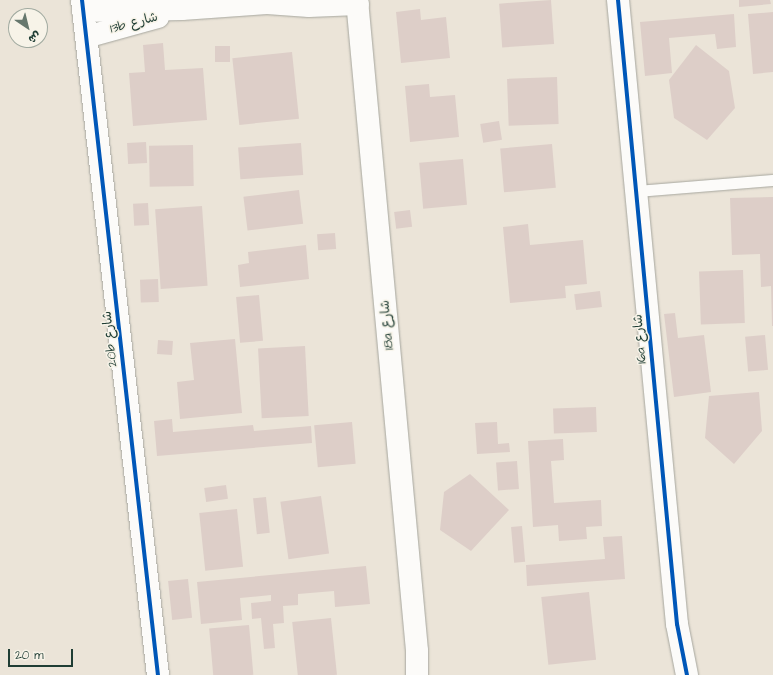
<!DOCTYPE html>
<html>
<head>
<meta charset="utf-8">
<style>
	body { margin:0 }
	#map { position:relative; width:773px; height:675px; overflow:hidden; background:#ebe4d8; font-family:"Architects Daughter","Playpen Sans Arabic",sans-serif }
	div>[style] { position:absolute }
	.building>* { inset:0; background:#ddcec8; transform-origin:0 0 }
	.roads { filter:drop-shadow(0 0 1px #a6a69e) drop-shadow(0 0 1px #a6a69e) }
	.lane>* { height:11px; margin:-5.5px; padding:0 5.5px; transform-origin:5.5px; border-radius:5.5px; background:#fcfbf9 }
	.street>* { height:22px; margin:-11px; padding:0 11px; transform-origin:11px; border-radius:11px; background:#fcfbf9 }
	.cycleway>* { height:4px; margin:-2px; padding:0 2px; transform-origin:2px; border-radius:2px; background:#0057b8 }
	span { translate:-50% -50%; white-space:nowrap; text-align:center; line-height:1.15; -webkit-text-stroke:3px #f7f3e8; paint-order:stroke }
	.street-label { font-size:13px; color:#1f3d34 }
	.north { position:absolute; left:8px; top:8px; width:40px; height:40px; box-sizing:border-box; background:#f7f3e8; border:1px solid #a1aaa0; border-radius:50%; rotate:145deg; font-size:11px; font-weight:700; line-height:16px; text-align:center; color:#1f3d34 }
	.north::after { content:''; display:block; margin:auto; width:14px; height:18px; background:#66776d; clip-path:polygon(50% 0,100% 100%,50% 72%,0 100%) }
	.scale { position:absolute; left:8px; top:649px; width:65px; height:18px; box-sizing:border-box; border:2px solid #1f3d34; border-top:0; padding-left:5px; font-size:12px; line-height:14px; white-space:nowrap; color:#1f3d34; -webkit-text-stroke:3px #f7f3e8; paint-order:stroke }
</style>
</head>
<body>
<div id="map">
	<div class="building">
		<div style="left:551px;top:0;width:44px;height:52px;rotate:86deg"></div>
		<div style="clip-path:polygon(739px 0,770px 0,771px 4px,739px 7px)"></div>
		<div style="clip-path:polygon(420px 9px,421px 20px,446px 17px,450px 58px,401px 63px,396px 12px)"></div>
		<div style="clip-path:polygon(773px 12px,773px 72px,753px 74px,748px 14px)"></div>
		<div style="clip-path:polygon(734px 14px,736px 47px,717px 49px,715px 34px,669px 38px,672px 73px,645px 76px,640px 22px)"></div>
		<div style="clip-path:polygon(163px 43px,165px 70px,203px 68px,207px 120px,133px 126px,129px 73px,145px 72px,143px 45px)"></div>
		<div style="clip-path:polygon(696px 45px,729px 71px,735px 108px,707px 140px,674px 118px,669px 80px)"></div>
		<div style="left:230px;top:46px;width:16px;height:15px;rotate:90deg"></div>
		<div style="left:292px;top:52px;width:67px;height:60px;rotate:84deg"></div>
		<div style="left:557px;top:77px;width:47px;height:50px;rotate:88deg"></div>
		<div style="clip-path:polygon(429px 84px,430px 97px,455px 95px,459px 137px,410px 142px,405px 86px)"></div>
		<div style="left:499px;top:121px;width:19px;height:19px;rotate:81deg"></div>
		<div style="left:146px;top:142px;width:21px;height:19px;rotate:87deg"></div>
		<div style="left:301px;top:143px;width:32px;height:63px;rotate:86deg"></div>
		<div style="left:552px;top:144px;width:44px;height:52px;rotate:85deg"></div>
		<div style="left:193px;top:145px;width:41px;height:44px;rotate:89deg"></div>
		<div style="left:463px;top:159px;width:46px;height:44px;rotate:85deg"></div>
		<div style="left:299px;top:190px;width:34px;height:56px;rotate:83deg"></div>
		<div style="clip-path:polygon(773px 197px,773px 326px,772px 326px,771px 286px,761px 287px,760px 254px,732px 255px,730px 198px)"></div>
		<div style="left:148px;top:203px;width:22px;height:15px;rotate:87deg"></div>
		<div style="left:202px;top:206px;width:80px;height:47px;rotate:86deg"></div>
		<div style="left:410px;top:210px;width:17px;height:16px;rotate:83deg"></div>
		<div style="clip-path:polygon(528px 224px,530px 245px,583px 240px,587px 284px,565px 286px,566px 298px,510px 303px,503px 227px)"></div>
		<div style="left:335px;top:233px;width:16px;height:18px;rotate:86deg"></div>
		<div style="clip-path:polygon(306px 245px,309px 279px,240px 287px,238px 265px,249px 263px,248px 252px)"></div>
		<div style="left:743px;top:270px;width:53px;height:44px;rotate:88deg"></div>
		<div style="left:158px;top:279px;width:23px;height:18px;rotate:88deg"></div>
		<div style="left:600px;top:291px;width:16px;height:26px;rotate:83deg"></div>
		<div style="left:259px;top:295px;width:46px;height:23px;rotate:85deg"></div>
		<div style="clip-path:polygon(675px 313px,678px 338px,704px 335px,711px 392px,674px 397px,664px 314px)"></div>
		<div style="left:765px;top:335px;width:35px;height:20px;rotate:85deg"></div>
		<div style="clip-path:polygon(235px 339px,242px 413px,180px 419px,177px 382px,194px 380px,190px 343px)"></div>
		<div style="left:158px;top:340px;width:15px;height:14px;rotate:4deg"></div>
		<div style="left:305px;top:346px;width:70px;height:47px;rotate:87deg"></div>
		<div style="clip-path:polygon(759px 392px,762px 431px,734px 464px,705px 438px,709px 396px)"></div>
		<div style="left:596px;top:407px;width:25px;height:43px;rotate:88deg"></div>
		<div style="clip-path:polygon(172px 419px,173px 432px,253px 425px,254px 431px,311px 426px,312px 443px,157px 456px,154px 421px)"></div>
		<div style="left:352px;top:422px;width:42px;height:38px;rotate:85deg"></div>
		<div style="clip-path:polygon(497px 422px,498px 444px,509px 443px,510px 452px,477px 454px,475px 423px)"></div>
		<div style="clip-path:polygon(563px 439px,564px 460px,551px 461px,554px 503px,601px 500px,602px 526px,586px 527px,587px 539px,559px 541px,558px 525px,533px 527px,528px 441px)"></div>
		<div style="left:517px;top:461px;width:28px;height:21px;rotate:86deg"></div>
		<div style="clip-path:polygon(470px 474px,509px 510px,471px 551px,440px 530px,444px 492px)"></div>
		<div style="left:226px;top:485px;width:14px;height:22px;rotate:82deg"></div>
		<div style="left:321px;top:496px;width:58px;height:41px;rotate:82deg"></div>
		<div style="left:266px;top:497px;width:36px;height:13px;rotate:84deg"></div>
		<div style="left:237px;top:509px;width:58px;height:38px;rotate:84deg"></div>
		<div style="left:522px;top:526px;width:36px;height:11px;rotate:85deg"></div>
		<div style="clip-path:polygon(622px 536px,625px 579px,527px 586px,526px 565px,605px 559px,603px 537px)"></div>
		<div style="clip-path:polygon(366px 566px,370px 604px,335px 607px,334px 591px,298px 594px,298px 605px,283px 606px,284px 623px,273px 624px,275px 648px,264px 649px,261px 618px,252px 619px,251px 603px,271px 601px,271px 595px,240px 598px,242px 620px,201px 624px,197px 582px)"></div>
		<div style="left:188px;top:579px;width:39px;height:20px;rotate:84deg"></div>
		<div style="left:589px;top:592px;width:68px;height:48px;rotate:84deg"></div>
		<div style="left:331px;top:618px;width:57px;height:39px;rotate:84deg"></div>
		<div style="left:249px;top:625px;width:50px;height:40px;rotate:85deg"></div>
	</div>
	<div class="roads">
		<div class="lane">
			<div style="left:636px;top:191px;width:137px;rotate:-4.6deg"></div>
		</div>
		<div class="street">
			<div style="left:82px;top:0;width:679px;rotate:83.58deg"></div>
			<div style="left:357px;top:0;width:654px;rotate:84.73deg"></div>
			<div style="left:417px;top:651px;width:24px;rotate:90deg"></div>
			<div style="left:618px;top:0;width:627px;rotate:84.6deg"></div>
			<div style="left:677px;top:624px;width:52px;rotate:78.9deg"></div>
			<div style="left:83px;top:11px;width:99px;rotate:-1.2deg"></div>
			<div style="left:182px;top:9px;width:85px;rotate:-4deg"></div>
			<div style="left:267px;top:3px;width:42px;rotate:4.1deg"></div>
			<div style="left:309px;top:6px;width:49px;rotate:-2.3deg"></div>
			<div style="left:86px;top:37px;width:75px;rotate:-15.5deg"></div>
		</div>
	</div>
	<div class="cycleway">
		<div style="left:82px;top:0;width:679px;rotate:83.58deg"></div>
		<div style="left:618px;top:0;width:627px;rotate:84.6deg"></div>
		<div style="left:677px;top:624px;width:52px;rotate:78.9deg"></div>
	</div>
	<div class="street-label">
		<span style="left:134px;top:23px;rotate:-15deg">13b شارع</span>
		<span style="left:387px;top:325px;rotate:-95deg">18a شارع</span>
		<span style="left:110px;top:339px;rotate:-96deg">20b شارع</span>
		<span style="left:640px;top:339px;rotate:-95deg">16a شارع</span>
	</div>
	<div class="north">ش</div>
	<div class="scale">20 m</div>
</div>
</body>
</html>
